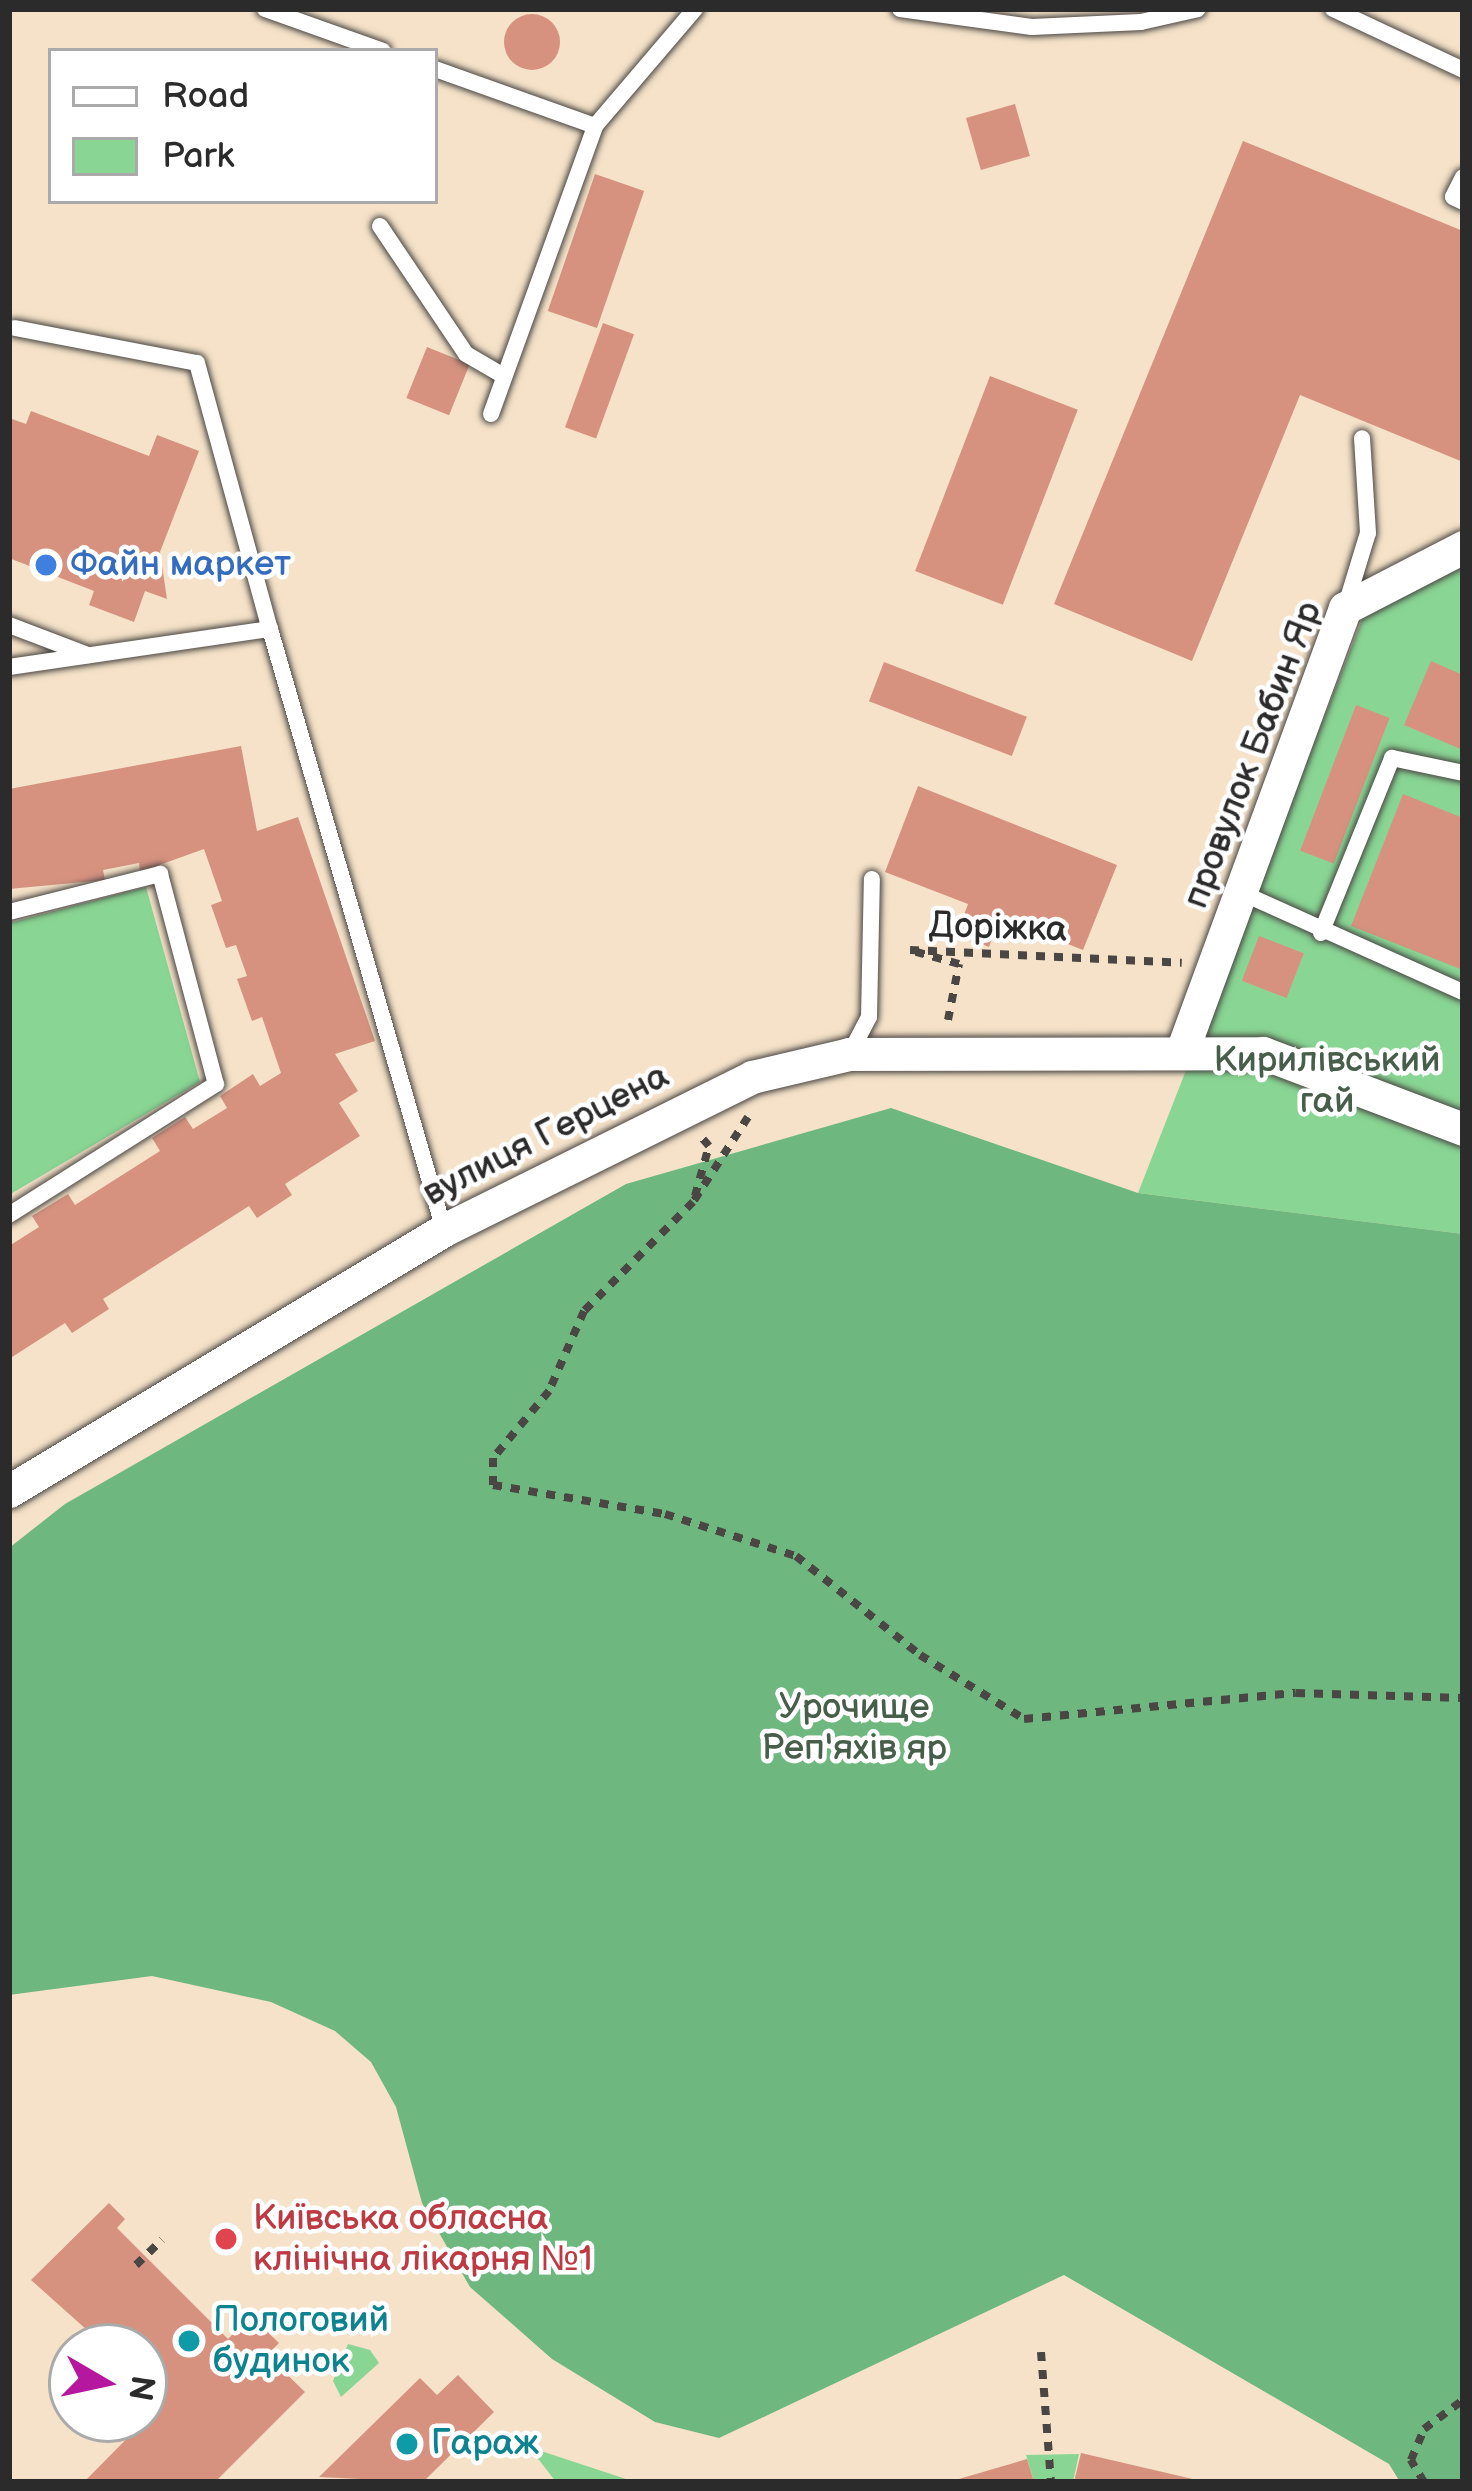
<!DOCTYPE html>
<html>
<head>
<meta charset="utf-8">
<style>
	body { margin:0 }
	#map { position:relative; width:1472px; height:2491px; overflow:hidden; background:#f5e2c8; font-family:"Balsamiq Sans",sans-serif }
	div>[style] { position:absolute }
	.green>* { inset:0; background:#89d694 }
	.forest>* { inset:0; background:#6eb77e }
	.building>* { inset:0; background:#d6927f; transform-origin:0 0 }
	.round { border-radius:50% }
	.path>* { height:8px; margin-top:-4px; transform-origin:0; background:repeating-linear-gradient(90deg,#494643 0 9px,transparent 0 18px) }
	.roads { filter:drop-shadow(0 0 3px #494643) drop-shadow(0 0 3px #494643) }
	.service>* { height:16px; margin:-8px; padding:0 8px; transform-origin:8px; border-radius:8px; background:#fff }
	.minor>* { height:33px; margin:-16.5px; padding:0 16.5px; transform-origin:16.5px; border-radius:16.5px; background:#fff }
	.dots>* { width:33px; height:33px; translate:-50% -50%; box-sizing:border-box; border:6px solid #fff; border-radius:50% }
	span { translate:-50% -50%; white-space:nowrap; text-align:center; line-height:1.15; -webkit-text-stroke:9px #fff; paint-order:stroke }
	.shop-label { font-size:36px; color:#366cbe }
	.left { translate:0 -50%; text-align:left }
	.street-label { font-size:36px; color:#2b2b2b }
	.park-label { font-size:36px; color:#475e4a }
	.health-label { font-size:36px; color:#be3a42 }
	.culture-label { font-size:36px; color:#0d838f }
	.frame { position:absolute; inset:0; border:12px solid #2b2b2b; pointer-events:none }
	.legend { position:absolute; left:48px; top:48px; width:390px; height:156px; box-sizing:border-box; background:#fff; border:3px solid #aaa; margin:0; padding:15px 21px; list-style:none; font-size:36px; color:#2b2b2b }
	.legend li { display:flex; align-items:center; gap:24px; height:60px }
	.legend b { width:60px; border:3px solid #aaa }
	.north { position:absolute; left:48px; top:2323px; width:120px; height:120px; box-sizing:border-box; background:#fff; border:3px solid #aaa; border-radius:50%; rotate:99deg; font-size:33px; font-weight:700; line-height:48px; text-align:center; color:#2b2b2b }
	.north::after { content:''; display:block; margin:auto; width:42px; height:54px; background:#b5179e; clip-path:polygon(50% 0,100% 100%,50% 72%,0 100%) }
</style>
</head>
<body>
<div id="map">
	<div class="green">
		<div style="clip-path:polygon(1463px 556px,1463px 1234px,1138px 1193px,1364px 615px)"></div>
		<div style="clip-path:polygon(146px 887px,200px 1082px,9px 1195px,9px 923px)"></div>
		<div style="clip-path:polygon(348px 2344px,370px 2350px,379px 2363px,341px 2397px,333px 2381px)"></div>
		<div style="clip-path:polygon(529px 2447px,635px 2482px,556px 2482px)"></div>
		<div style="clip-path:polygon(1079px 2454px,1073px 2482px,1034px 2482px,1026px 2455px)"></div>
	</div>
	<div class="forest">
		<div style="clip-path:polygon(891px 1108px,1138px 1193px,1463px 1234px,1463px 2482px,1400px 2482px,1389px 2464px,1064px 2275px,719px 2438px,655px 2422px,552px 2359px,470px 2287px,422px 2203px,396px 2107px,371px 2062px,335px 2031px,271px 2002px,152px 1976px,9px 1995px,9px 1548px,65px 1504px,626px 1184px)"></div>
	</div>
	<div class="building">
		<div class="round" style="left:504px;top:14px;width:56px;height:56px"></div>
		<div style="left:1015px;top:104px;width:54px;height:51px;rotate:74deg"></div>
		<div style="clip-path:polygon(1243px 141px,1463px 231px,1463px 462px,1300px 395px,1192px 661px,1054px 604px)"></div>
		<div style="left:595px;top:174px;width:52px;height:145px;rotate:19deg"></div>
		<div style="left:603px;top:323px;width:33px;height:111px;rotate:20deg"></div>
		<div style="left:427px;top:347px;width:46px;height:55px;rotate:22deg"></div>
		<div style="left:990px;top:376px;width:94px;height:209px;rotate:21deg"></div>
		<div style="clip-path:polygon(31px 411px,149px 456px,157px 435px,199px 451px,160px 552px,167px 599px,145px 591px,134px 622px,89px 605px,94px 591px,9px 558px,9px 418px,26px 424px)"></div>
		<div style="clip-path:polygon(1431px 661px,1463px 675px,1463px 750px,1404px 725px)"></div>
		<div style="left:884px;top:662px;width:153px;height:42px;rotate:21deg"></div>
		<div style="left:1356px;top:705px;width:36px;height:156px;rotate:21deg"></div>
		<div style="clip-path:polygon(241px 746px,257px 831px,298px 817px,375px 1041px,335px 1054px,358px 1091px,339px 1103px,360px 1136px,285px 1184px,292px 1195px,257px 1218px,249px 1206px,103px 1299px,109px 1309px,72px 1333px,65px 1323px,9px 1359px,9px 1246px,39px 1227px,32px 1216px,68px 1194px,75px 1205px,160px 1151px,152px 1138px,185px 1117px,193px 1129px,227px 1108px,220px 1096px,253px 1074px,260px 1086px,281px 1073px,262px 1017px,252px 1021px,237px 979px,247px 976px,236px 945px,226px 948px,211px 905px,222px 901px,204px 849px,140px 872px,139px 863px,103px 870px,105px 880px,9px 889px,9px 789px)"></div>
		<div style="clip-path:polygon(918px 786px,1117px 865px,1083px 950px,1000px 917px,989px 947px,957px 934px,968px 904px,885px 872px)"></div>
		<div style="clip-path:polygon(1403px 794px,1463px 818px,1463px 970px,1351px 926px)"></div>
		<div style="left:1259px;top:936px;width:48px;height:48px;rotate:21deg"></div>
		<div style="clip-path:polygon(109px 2203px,125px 2219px,117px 2228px,228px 2339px,251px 2316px,279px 2343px,267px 2355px,305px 2392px,215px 2482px,84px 2482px,162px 2403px,144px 2385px,144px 2347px,106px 2347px,31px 2280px)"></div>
		<div style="clip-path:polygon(458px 2375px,494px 2412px,423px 2482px,319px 2477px,420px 2378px,437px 2395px)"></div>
		<div style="clip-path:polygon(1081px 2453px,1197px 2480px,1196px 2482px,1074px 2482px)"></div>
		<div style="clip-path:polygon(1027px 2459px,1034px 2482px,952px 2482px,952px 2481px)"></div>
	</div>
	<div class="path">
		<div style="left:948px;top:1020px;width:57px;rotate:-78.9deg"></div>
		<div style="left:959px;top:964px;width:51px;rotate:-164.1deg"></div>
		<div style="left:910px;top:950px;width:272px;rotate:2.7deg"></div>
		<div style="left:748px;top:1117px;width:101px;rotate:122.9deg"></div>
		<div style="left:693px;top:1202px;width:154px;rotate:135deg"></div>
		<div style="left:584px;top:1311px;width:87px;rotate:113.6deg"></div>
		<div style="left:549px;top:1391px;width:87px;rotate:129.9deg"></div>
		<div style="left:493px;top:1458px;width:27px;rotate:90deg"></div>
		<div style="left:493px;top:1485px;width:174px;rotate:9.6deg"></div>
		<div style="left:665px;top:1514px;width:138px;rotate:17.8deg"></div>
		<div style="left:796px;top:1556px;width:159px;rotate:38.6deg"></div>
		<div style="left:920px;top:1655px;width:122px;rotate:31.6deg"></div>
		<div style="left:1024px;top:1719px;width:273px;rotate:-5.5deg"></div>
		<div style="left:1296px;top:1693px;width:167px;rotate:1.7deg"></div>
		<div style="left:695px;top:1196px;width:52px;rotate:-74.4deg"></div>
		<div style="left:709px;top:1146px;width:11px;rotate:-131deg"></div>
		<div style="left:136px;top:2265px;width:36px;rotate:-44deg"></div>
		<div style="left:1041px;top:2352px;width:130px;rotate:85.6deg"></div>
		<div style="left:1424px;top:2482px;width:26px;rotate:-121deg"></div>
		<div style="left:1411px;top:2460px;width:34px;rotate:-67deg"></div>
		<div style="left:1424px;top:2429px;width:49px;rotate:-36.6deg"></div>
	</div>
	<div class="roads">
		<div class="service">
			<div style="left:265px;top:9px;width:125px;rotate:19.6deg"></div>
			<div style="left:900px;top:9px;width:133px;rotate:7.8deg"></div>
			<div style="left:1032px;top:27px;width:109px;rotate:-2.6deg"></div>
			<div style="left:1141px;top:22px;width:58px;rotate:-12.8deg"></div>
			<div style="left:1333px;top:9px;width:144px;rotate:25.1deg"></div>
			<div style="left:435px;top:69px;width:170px;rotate:19.6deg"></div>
			<div style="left:1463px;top:177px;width:22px;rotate:117deg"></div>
			<div style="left:1453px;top:197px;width:11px;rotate:27deg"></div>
			<div style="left:380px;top:226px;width:154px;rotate:56.1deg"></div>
			<div style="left:466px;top:354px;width:44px;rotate:30.1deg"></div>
			<div style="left:15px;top:328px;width:185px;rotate:10.9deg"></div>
			<div style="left:197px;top:363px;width:276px;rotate:74.7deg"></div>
			<div style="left:491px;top:414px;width:306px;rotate:-70.1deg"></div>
			<div style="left:595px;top:126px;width:154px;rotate:-49.5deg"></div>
			<div style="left:1345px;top:608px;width:78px;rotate:-73deg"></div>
			<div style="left:1368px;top:533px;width:95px;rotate:-93.6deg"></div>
			<div style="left:9px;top:625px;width:85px;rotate:20.8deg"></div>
			<div style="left:9px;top:667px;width:264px;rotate:-8.3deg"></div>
			<div style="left:270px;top:629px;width:626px;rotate:73.85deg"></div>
			<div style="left:1240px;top:892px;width:244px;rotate:24.2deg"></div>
			<div style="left:9px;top:912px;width:156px;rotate:-14.1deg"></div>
			<div style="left:160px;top:874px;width:217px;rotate:75.1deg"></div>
			<div style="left:216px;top:1084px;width:245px;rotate:147.7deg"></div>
			<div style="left:1321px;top:933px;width:189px;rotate:-67.9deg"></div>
			<div style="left:1392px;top:758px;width:73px;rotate:11.9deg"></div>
			<div style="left:850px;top:1053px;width:41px;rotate:-62.2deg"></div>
			<div style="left:869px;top:1017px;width:138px;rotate:-88.8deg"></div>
		</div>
		<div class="minor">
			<div style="left:1182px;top:1051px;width:472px;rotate:-69.8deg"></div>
			<div style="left:1345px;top:608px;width:133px;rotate:-27.3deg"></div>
			<div style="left:9px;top:1491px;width:507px;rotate:-30.96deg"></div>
			<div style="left:444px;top:1230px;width:344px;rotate:-26.4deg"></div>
			<div style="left:752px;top:1077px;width:100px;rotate:-13.3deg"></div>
			<div style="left:849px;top:1054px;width:414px;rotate:-0.1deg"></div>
			<div style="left:1263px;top:1053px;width:214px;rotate:20.8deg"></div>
		</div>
	</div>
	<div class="dots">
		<div style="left:46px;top:565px;background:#3f7fe0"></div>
		<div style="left:226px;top:2239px;background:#e0444e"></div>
		<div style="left:189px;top:2341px;background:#0f9aa8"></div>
		<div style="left:407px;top:2444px;background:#0f9aa8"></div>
	</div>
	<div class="shop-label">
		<span class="left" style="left:70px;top:565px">Файн маркет</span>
	</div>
	<div class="street-label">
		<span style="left:1253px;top:755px;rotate:-69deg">провулок Бабин Яр</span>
		<span style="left:998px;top:928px;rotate:2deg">Доріжка</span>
		<span style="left:546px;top:1135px;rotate:-27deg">вулиця Герцена</span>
	</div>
	<div class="park-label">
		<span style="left:1327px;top:1081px">Кирилівський<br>гай</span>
		<span style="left:854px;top:1728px">Урочище<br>Реп'яхів яр</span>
	</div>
	<div class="health-label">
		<span class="left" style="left:253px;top:2239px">Київська обласна<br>клінічна лікарня №1</span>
	</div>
	<div class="culture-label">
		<span class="left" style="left:213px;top:2341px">Пологовий<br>будинок</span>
		<span class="left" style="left:431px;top:2444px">Гараж</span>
	</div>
	<div class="frame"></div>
	<ul class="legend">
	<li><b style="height:15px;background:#fff"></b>Road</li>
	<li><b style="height:33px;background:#89d694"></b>Park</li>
	</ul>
	<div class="north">N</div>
</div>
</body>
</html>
